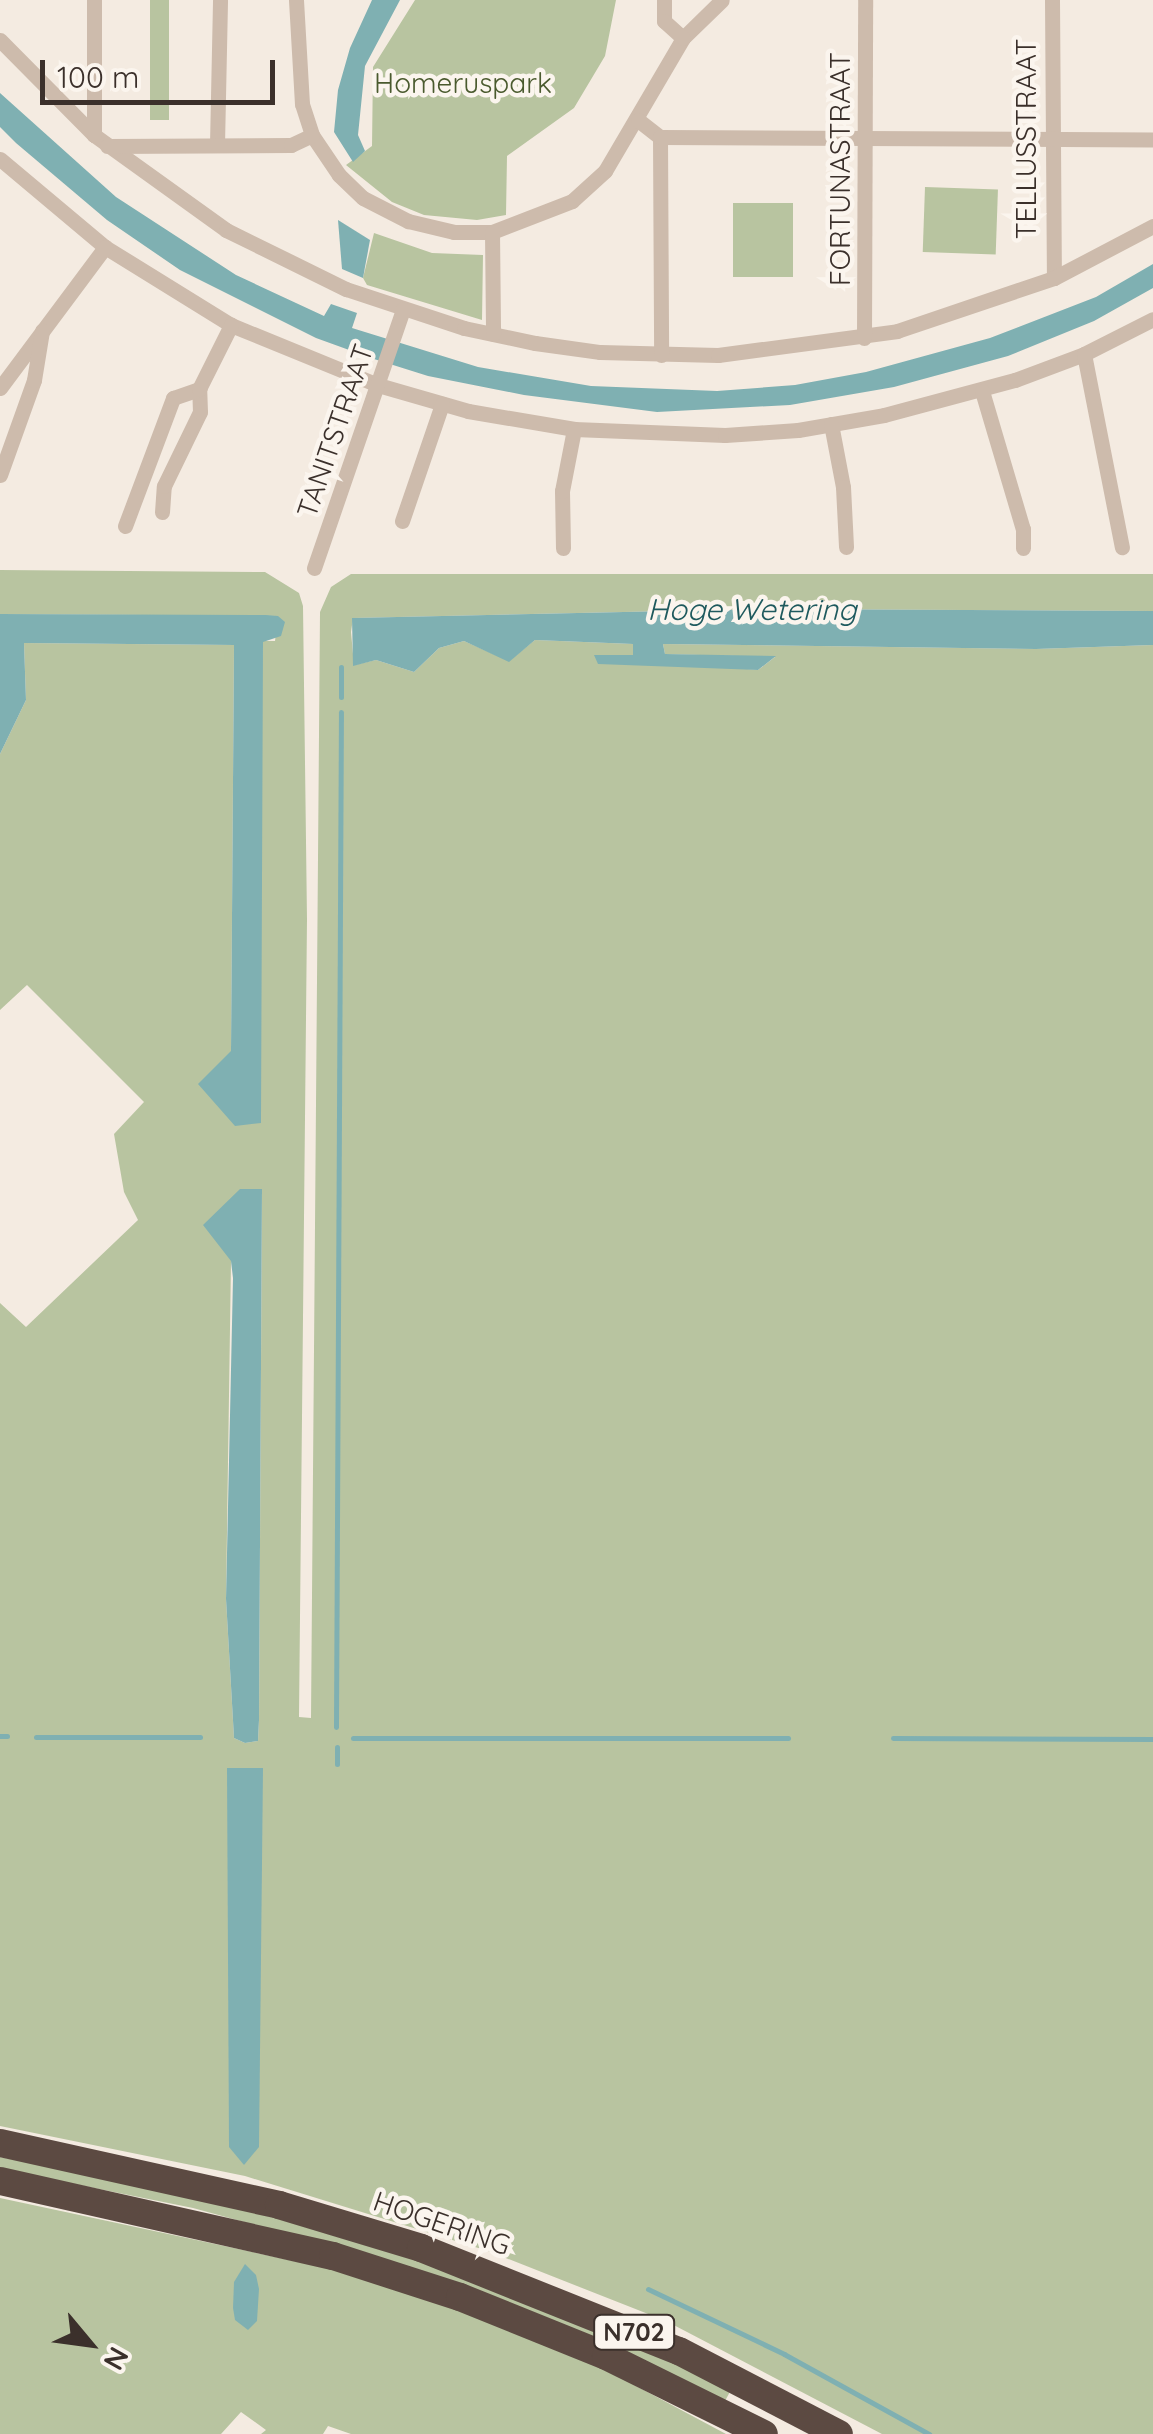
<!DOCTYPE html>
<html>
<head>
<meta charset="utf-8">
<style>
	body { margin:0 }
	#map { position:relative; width:1153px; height:2434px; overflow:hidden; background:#f4ebe1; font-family:Quicksand,sans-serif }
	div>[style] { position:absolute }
	.green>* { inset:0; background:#b8c4a0; transform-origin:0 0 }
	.water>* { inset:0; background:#7fb0b2 }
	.stream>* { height:5px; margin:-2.5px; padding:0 2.5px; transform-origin:2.5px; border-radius:2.5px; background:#7fb0b2 }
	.street>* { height:15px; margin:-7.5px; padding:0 7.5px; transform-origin:7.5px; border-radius:7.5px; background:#cdbbac }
	.highway>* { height:28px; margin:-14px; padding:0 14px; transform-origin:14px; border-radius:14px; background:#5c4a42 }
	span { translate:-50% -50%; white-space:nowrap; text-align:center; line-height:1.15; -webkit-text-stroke:9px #fbf5ee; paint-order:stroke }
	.shield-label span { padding:2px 8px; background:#fbf5ee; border:2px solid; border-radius:8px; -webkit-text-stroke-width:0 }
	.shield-label { font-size:25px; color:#3b302b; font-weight:700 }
	.park-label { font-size:28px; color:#4a5a2e }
	.street-label { font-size:28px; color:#3b302b }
	.water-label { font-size:30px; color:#1f5a5e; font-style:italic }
	.north { position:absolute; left:40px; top:2294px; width:100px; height:100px; -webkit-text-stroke:8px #fbf5ee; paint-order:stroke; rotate:119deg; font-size:28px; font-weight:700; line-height:40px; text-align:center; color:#3b302b }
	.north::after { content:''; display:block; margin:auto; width:35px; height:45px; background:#3b302b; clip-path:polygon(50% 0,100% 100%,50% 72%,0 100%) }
	.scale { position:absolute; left:40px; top:60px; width:235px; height:45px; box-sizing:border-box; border:5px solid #3b302b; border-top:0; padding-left:12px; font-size:30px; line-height:35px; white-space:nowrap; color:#3b302b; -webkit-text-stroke:8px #fbf5ee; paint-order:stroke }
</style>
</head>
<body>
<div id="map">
	<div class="green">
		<div style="left:150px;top:0;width:19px;height:120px"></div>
		<div style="clip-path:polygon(415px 0,616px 0,605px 56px,574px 108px,507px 156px,506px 215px,477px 220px,424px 215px,392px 202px,346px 165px,372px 146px,373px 67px)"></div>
		<div style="left:925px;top:187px;width:73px;height:65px;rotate:2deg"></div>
		<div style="left:733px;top:203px;width:60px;height:74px"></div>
		<div style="clip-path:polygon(374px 233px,432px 253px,483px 255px,482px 320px,367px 285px,363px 278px)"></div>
		<div style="clip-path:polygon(evenodd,0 570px,265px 572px,299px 593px,303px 606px,307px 919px,299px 1717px,311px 1718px,320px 612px,331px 587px,351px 574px,1153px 574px,1153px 611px,763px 609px,353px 618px,351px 632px,354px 665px,376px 660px,414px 672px,439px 648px,464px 641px,509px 661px,535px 640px,633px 644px,634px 655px,595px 655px,758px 670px,775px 657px,665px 654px,663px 644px,1036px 649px,1153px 645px,1153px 2434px,882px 2434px,666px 2321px,488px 2251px,245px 2176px,0 2126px,0 1303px,26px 1327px,138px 1220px,124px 1192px,114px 1134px,144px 1102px,27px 985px,0 1010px,0 754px,26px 700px,24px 643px,234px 645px,231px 1052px,235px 1126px,263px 641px,275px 641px,278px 616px,0 614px,0 570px,262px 1189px,259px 1720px,258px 1741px,245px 1743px,234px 1738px,226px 1599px,231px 1261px,262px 1189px)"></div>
		<div style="clip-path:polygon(0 2157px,196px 2194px,508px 2288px,732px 2388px,725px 2401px,342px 2249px,193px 2208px,0 2169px)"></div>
		<div style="clip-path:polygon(0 2198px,336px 2270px,496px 2323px,582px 2357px,726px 2434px,351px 2434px,328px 2426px,323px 2434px,261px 2434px,266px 2430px,241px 2412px,221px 2434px,0 2434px)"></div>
	</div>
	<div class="water">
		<div style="clip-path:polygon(372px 0,400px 0,365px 66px,358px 135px,365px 151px,353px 162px,334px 132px,338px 90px,350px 48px)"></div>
		<div style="clip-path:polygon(0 93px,116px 197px,236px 275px,324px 316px,331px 304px,357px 313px,352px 328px,478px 367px,591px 386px,717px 391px,795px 385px,866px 372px,990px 338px,1096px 297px,1153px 264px,1153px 288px,1094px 321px,1008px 356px,894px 387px,790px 405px,657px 412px,524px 395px,428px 376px,374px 359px,316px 338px,180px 270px,107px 220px,16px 143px,0 127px)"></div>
		<div style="clip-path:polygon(338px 220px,370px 240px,363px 278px,342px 269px)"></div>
		<div style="clip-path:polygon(763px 609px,1153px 611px,1153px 645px,1036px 649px,663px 644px,665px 654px,776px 656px,758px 670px,598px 664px,594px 655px,633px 655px,633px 644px,535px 640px,509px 662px,464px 641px,439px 648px,414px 672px,376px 660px,353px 666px,352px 618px)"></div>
		<div style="clip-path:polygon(0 614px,266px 615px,278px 616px,285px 622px,281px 636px,263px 642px,261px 1123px,235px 1126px,198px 1084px,231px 1051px,234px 645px,24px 643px,26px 700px,0 754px)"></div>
		<div style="clip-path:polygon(240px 1189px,262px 1189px,259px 1720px,258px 1741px,245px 1743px,234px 1738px,226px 1599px,233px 1278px,231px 1261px,203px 1225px)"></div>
		<div style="clip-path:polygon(227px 1768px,263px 1768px,259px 2147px,244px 2165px,229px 2147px)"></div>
		<div style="clip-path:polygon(245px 2264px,256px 2275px,259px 2289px,257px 2321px,248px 2330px,235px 2320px,233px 2308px,234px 2282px)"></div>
	</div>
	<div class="stream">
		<div style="left:341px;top:667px;width:30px;rotate:90deg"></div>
		<div style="left:336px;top:1727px;width:1015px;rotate:-89.72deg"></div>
		<div style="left:0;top:1736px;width:7px"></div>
		<div style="left:36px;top:1737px;width:164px"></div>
		<div style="left:353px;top:1738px;width:435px"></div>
		<div style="left:893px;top:1738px;width:260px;rotate:0.2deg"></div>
		<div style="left:337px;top:1764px;width:17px;rotate:-90deg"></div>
		<div style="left:648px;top:2289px;width:151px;rotate:25.5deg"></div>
		<div style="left:784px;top:2354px;width:166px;rotate:28.9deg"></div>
	</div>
	<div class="street">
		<div style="left:296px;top:0;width:104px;rotate:86.7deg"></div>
		<div style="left:302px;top:104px;width:33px;rotate:72deg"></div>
		<div style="left:312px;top:135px;width:48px;rotate:56deg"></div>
		<div style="left:339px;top:175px;width:33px;rotate:44deg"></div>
		<div style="left:363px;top:198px;width:51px;rotate:27.1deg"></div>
		<div style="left:408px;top:221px;width:47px;rotate:13.4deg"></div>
		<div style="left:454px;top:232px;width:38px"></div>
		<div style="left:492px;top:232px;width:86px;rotate:-21.2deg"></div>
		<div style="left:572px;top:201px;width:45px;rotate:-42.3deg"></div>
		<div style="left:605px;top:171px;width:154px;rotate:-59.6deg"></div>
		<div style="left:683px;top:38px;width:54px;rotate:-44.3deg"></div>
		<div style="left:664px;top:0;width:21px;rotate:90deg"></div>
		<div style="left:664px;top:21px;width:25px;rotate:42deg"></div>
		<div style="left:1052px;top:0;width:278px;rotate:89.6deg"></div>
		<div style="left:0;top:40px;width:134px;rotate:45.3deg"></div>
		<div style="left:94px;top:135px;width:163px;rotate:35.7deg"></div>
		<div style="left:226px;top:230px;width:134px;rotate:26.2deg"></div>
		<div style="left:346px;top:289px;width:124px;rotate:18.3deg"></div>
		<div style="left:464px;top:328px;width:73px;rotate:11.9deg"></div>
		<div style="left:535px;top:343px;width:66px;rotate:7.9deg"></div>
		<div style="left:600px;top:352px;width:118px;rotate:1.5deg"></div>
		<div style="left:718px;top:355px;width:181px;rotate:-7.6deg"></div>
		<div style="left:897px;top:331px;width:166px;rotate:-18.7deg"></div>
		<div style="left:1054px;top:278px;width:112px;rotate:-27.7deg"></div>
		<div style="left:638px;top:120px;width:28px;rotate:38deg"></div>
		<div style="left:660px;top:137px;width:218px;rotate:89.7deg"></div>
		<div style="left:94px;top:135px;width:135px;rotate:-90deg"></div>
		<div style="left:660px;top:137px;width:493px;rotate:0.3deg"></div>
		<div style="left:217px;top:145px;width:145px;rotate:-88.8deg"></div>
		<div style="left:107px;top:146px;width:184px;rotate:-0.3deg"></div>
		<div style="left:291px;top:145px;width:23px;rotate:-25deg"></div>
		<div style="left:0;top:159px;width:137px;rotate:40deg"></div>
		<div style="left:105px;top:247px;width:148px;rotate:31.8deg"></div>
		<div style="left:231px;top:325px;width:159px;rotate:22.2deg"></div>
		<div style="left:378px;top:385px;width:94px;rotate:16.1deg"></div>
		<div style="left:468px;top:411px;width:108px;rotate:9.6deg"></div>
		<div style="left:574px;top:429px;width:151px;rotate:2.3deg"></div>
		<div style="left:725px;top:435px;width:73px;rotate:-3.9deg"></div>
		<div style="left:798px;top:430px;width:87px;rotate:-9.9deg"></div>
		<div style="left:884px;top:415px;width:136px;rotate:-15deg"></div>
		<div style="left:1015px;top:380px;width:74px;rotate:-20.6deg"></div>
		<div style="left:1084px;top:354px;width:77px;rotate:-26.9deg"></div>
		<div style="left:492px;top:232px;width:102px;rotate:89.4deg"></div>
		<div style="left:864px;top:338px;width:338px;rotate:-89.8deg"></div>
		<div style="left:1084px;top:354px;width:197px;rotate:78.9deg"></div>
		<div style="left:0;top:388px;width:176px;rotate:-53.3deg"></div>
		<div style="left:982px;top:391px;width:144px;rotate:73.5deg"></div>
		<div style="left:1023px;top:529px;width:19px;rotate:90deg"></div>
		<div style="left:831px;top:424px;width:64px;rotate:79.2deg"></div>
		<div style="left:843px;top:487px;width:60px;rotate:87.1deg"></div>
		<div style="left:0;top:475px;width:101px;rotate:-70.3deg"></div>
		<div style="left:34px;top:380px;width:50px;rotate:-80.7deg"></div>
		<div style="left:162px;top:512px;width:26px;rotate:-86deg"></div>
		<div style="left:164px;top:486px;width:82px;rotate:-64.1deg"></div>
		<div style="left:200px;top:412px;width:23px;rotate:-92deg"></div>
		<div style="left:402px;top:521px;width:124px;rotate:-71.1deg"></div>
		<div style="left:125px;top:526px;width:137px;rotate:-69.4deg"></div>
		<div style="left:173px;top:398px;width:28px;rotate:-19deg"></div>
		<div style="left:199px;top:389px;width:72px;rotate:-63.4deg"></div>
		<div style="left:563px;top:548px;width:57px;rotate:-91deg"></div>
		<div style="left:562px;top:491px;width:63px;rotate:-79deg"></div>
		<div style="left:314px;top:568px;width:274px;rotate:-71deg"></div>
	</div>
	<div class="highway">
		<div style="left:0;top:2143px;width:286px;rotate:12.5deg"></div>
		<div style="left:279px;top:2205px;width:148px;rotate:16.8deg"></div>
		<div style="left:421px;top:2248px;width:278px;rotate:21.8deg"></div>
		<div style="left:679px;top:2351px;width:180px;rotate:27.4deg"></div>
		<div style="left:0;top:2181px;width:341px;rotate:12.7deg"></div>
		<div style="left:333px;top:2256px;width:133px;rotate:17.9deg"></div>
		<div style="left:460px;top:2297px;width:157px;rotate:22deg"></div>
		<div style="left:606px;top:2356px;width:176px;rotate:26.3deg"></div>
	</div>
	<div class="shield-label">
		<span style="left:634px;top:2332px">N702</span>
	</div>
	<div class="park-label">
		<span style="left:463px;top:83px">Homeruspark</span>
	</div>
	<div class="street-label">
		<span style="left:1026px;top:139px;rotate:-90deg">TELLUSSTRAAT</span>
		<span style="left:840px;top:169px;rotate:-90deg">FORTUNASTRAAT</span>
		<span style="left:335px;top:431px;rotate:-71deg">TANITSTRAAT</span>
		<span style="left:442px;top:2223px;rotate:19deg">HOGERING</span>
	</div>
	<div class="water-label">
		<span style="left:752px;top:609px">Hoge Wetering</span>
	</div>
	<div class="north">N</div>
	<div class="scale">100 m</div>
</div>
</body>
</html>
